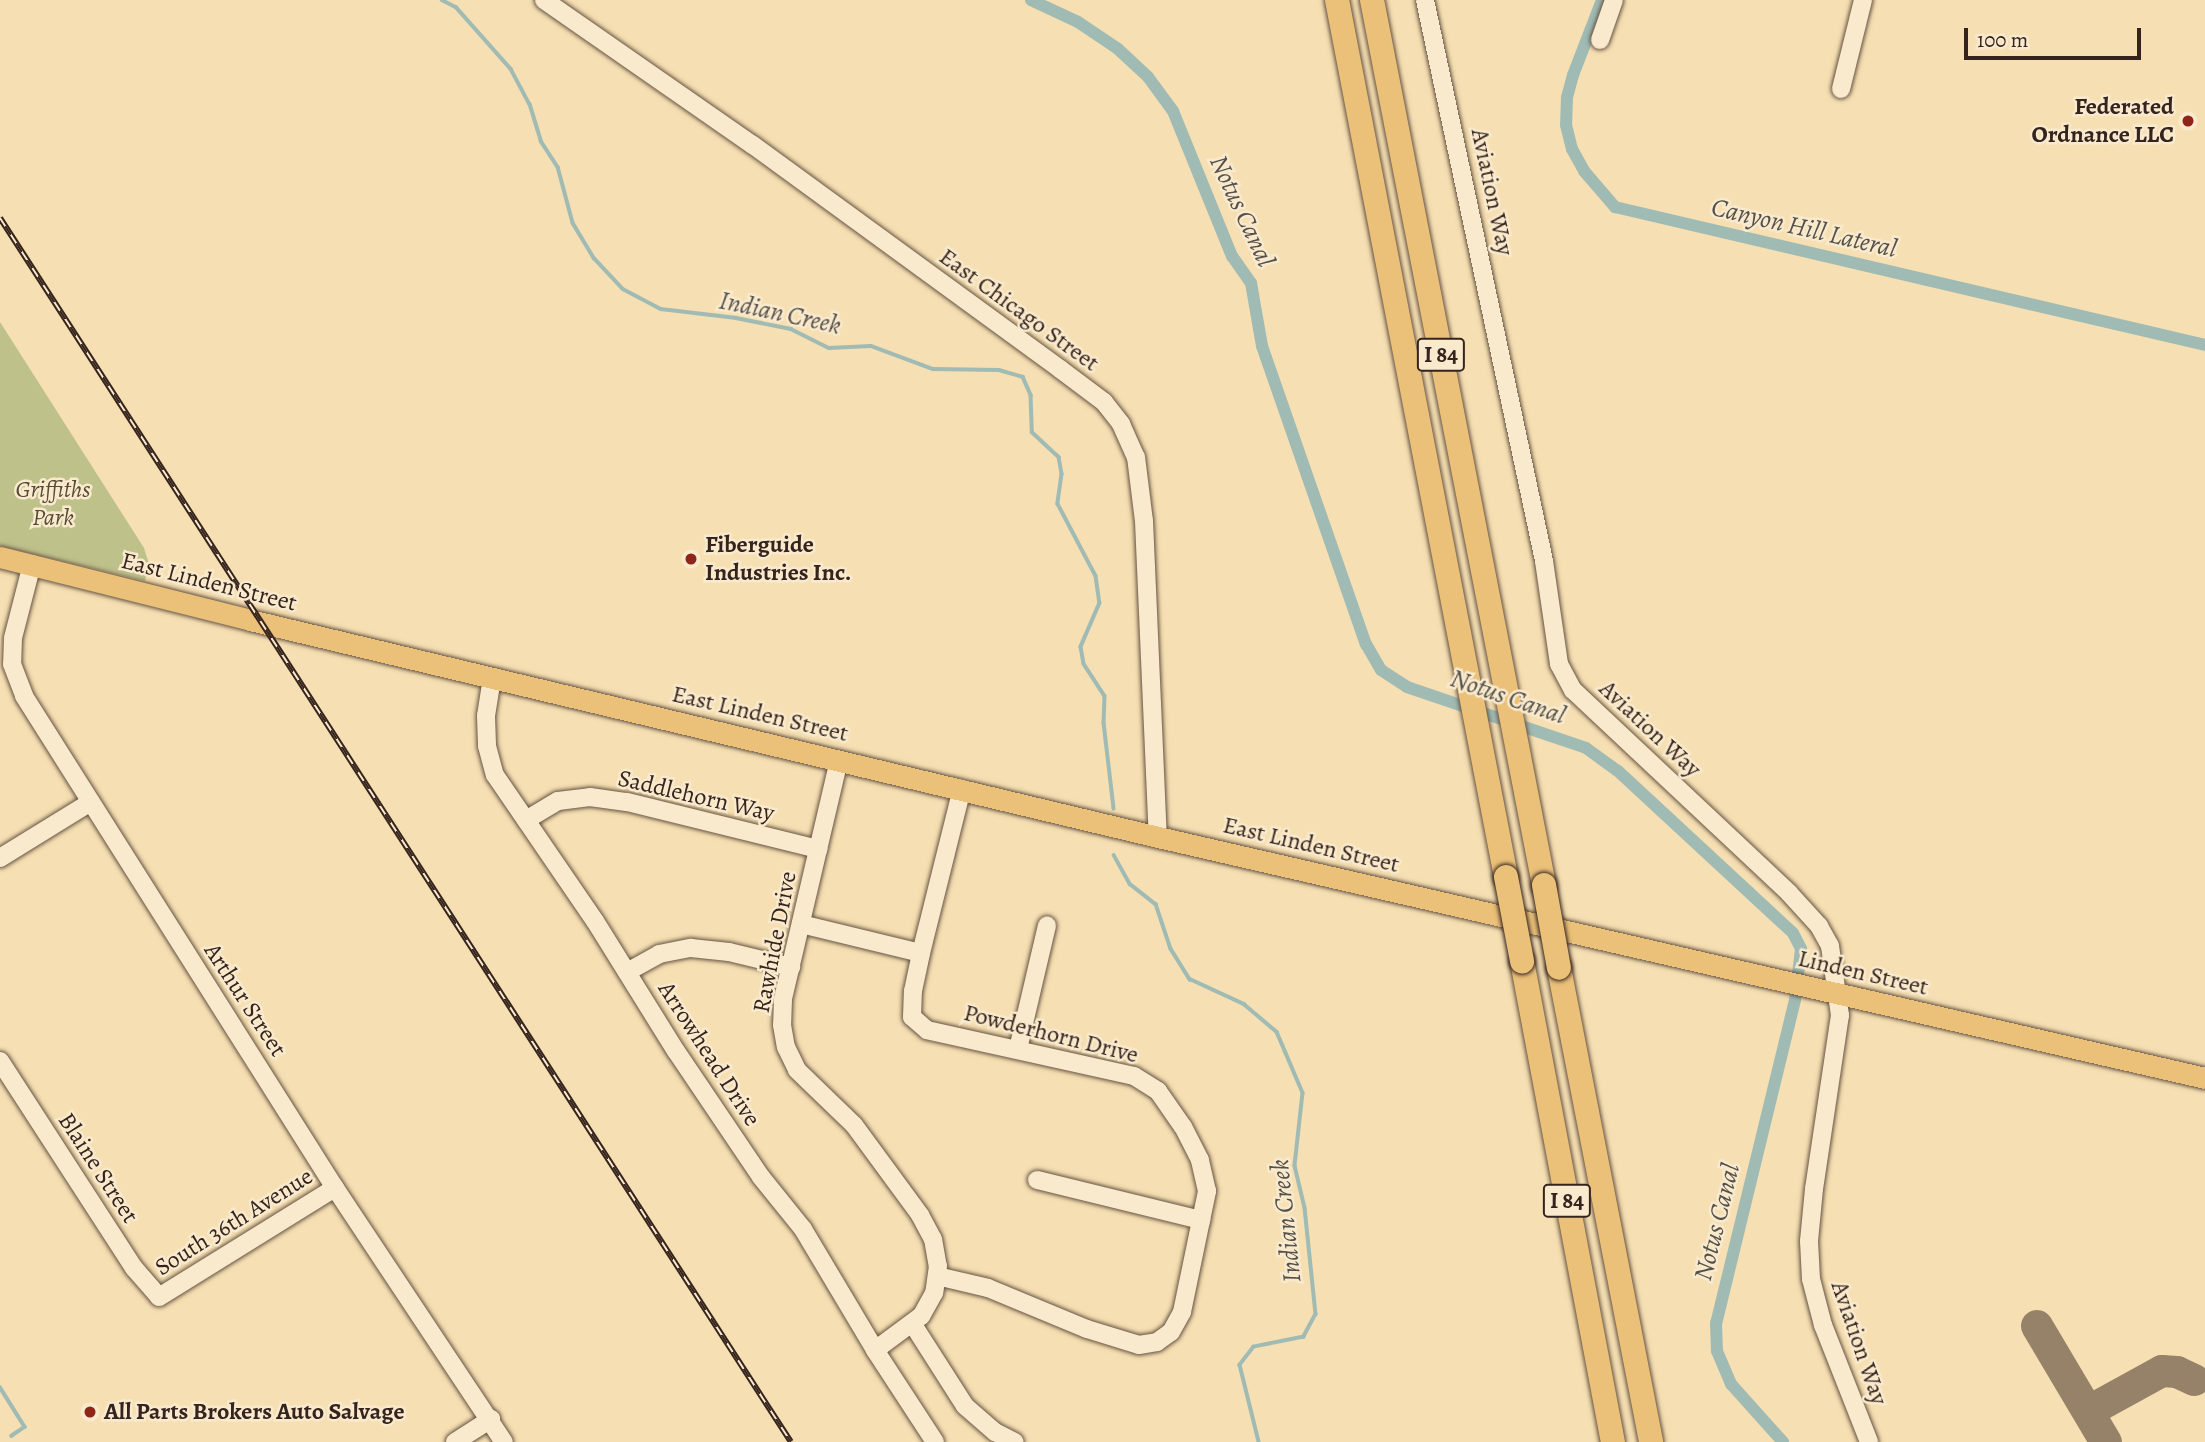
<!DOCTYPE html>
<html>
<head>
<meta charset="utf-8">
<style>
	body { margin:0 }
	#map { position:relative; width:2205px; height:1442px; overflow:hidden; background:#f6dfb2; font-family:Alegreya,serif }
	div>[style] { position:absolute }
	.green>* { inset:0; background:#bec18a }
	.stream>* { height:3.5px; margin:-1.75px; padding:0 1.75px; transform-origin:1.75px; border-radius:1.75px; background:#9fbbb4 }
	.canal>* { height:12px; margin:-6px; padding:0 6px; transform-origin:6px; border-radius:6px; background:#9fbbb4 }
	.taxiway>* { height:32px; margin:-16px; padding:0 16px; transform-origin:16px; border-radius:16px; background:#968268 }
	.roads { filter:drop-shadow(0 0 2px #655342) drop-shadow(0 0 2px #655342) }
	.minor>* { height:18px; margin:-9px; padding:0 9px; transform-origin:9px; border-radius:9px; background:#f9eacd }
	.major>* { height:21px; margin:-10.5px; padding:0 10.5px; transform-origin:10.5px; border-radius:10.5px; background:#ebc079 }
	.highway>* { height:24px; margin:-12px; padding:0 12px; transform-origin:12px; border-radius:12px; background:#ebc079 }
	.rail>* { height:6px; margin-top:-3px; transform-origin:0; background:repeating-linear-gradient(90deg,#f9eacd 0 10px,#35241d 0 20px); box-sizing:border-box; border-block:2px solid #35241d }
	.bridges { filter:drop-shadow(0 0 2px #35241d) drop-shadow(0 0 2px #35241d) }
	.highway-bridge>* { height:24px; margin:-12px; padding:0 12px; transform-origin:12px; border-radius:12px; background:#ebc079 }
	.dots>* { width:19px; height:19px; translate:-50% -50%; box-sizing:border-box; border:4px solid #f9eacd; border-radius:50% }
	span { translate:-50% -50%; white-space:nowrap; text-align:center; line-height:1.15; -webkit-text-stroke:5px #f9eacd; paint-order:stroke }
	.shield-label span { padding:2px 5px; background:#f9eacd; border:2px solid; border-radius:5px; -webkit-text-stroke-width:0 }
	.shield-label { font-size:23px; color:#35241d; font-weight:700 }
	.poi-label { font-size:24px; color:#35241d; font-weight:700 }
	.right { translate:-100% -50%; text-align:right }
	.left { translate:0 -50%; text-align:left }
	.street-label { font-size:24px; color:#35241d }
	.park-label { font-size:24px; color:#574b38; font-style:italic }
	.water-label { font-size:26px; color:#55514a; font-style:italic }
	.scale { position:absolute; left:1964px; top:28px; width:177px; height:32px; box-sizing:border-box; border:4px solid #35241d; border-top:0; padding-left:9px; font-size:21px; line-height:24px; white-space:nowrap; color:#35241d; -webkit-text-stroke:5px #f9eacd; paint-order:stroke }
</style>
</head>
<body>
<div id="map">
	<div class="green">
		<div style="clip-path:polygon(0 322px,144px 548px,149px 564px,145px 581px,0 546px)"></div>
	</div>
	<div class="stream">
		<div style="left:442px;top:0;width:16px;rotate:27deg"></div>
		<div style="left:456px;top:7px;width:83px;rotate:48.4deg"></div>
		<div style="left:511px;top:69px;width:40px;rotate:62deg"></div>
		<div style="left:530px;top:104px;width:39px;rotate:73deg"></div>
		<div style="left:541px;top:141px;width:31px;rotate:57deg"></div>
		<div style="left:558px;top:167px;width:58px;rotate:75deg"></div>
		<div style="left:573px;top:223px;width:41px;rotate:59deg"></div>
		<div style="left:594px;top:258px;width:42px;rotate:46.9deg"></div>
		<div style="left:623px;top:289px;width:43px;rotate:27.8deg"></div>
		<div style="left:661px;top:309px;width:76px;rotate:6.8deg"></div>
		<div style="left:736px;top:318px;width:56px;rotate:11.3deg"></div>
		<div style="left:791px;top:329px;width:42px;rotate:26.6deg"></div>
		<div style="left:829px;top:348px;width:42px;rotate:-2.7deg"></div>
		<div style="left:871px;top:346px;width:66px;rotate:20.4deg"></div>
		<div style="left:933px;top:369px;width:66px;rotate:0.9deg"></div>
		<div style="left:999px;top:370px;width:25px;rotate:16deg"></div>
		<div style="left:1023px;top:377px;width:20px;rotate:66deg"></div>
		<div style="left:1031px;top:395px;width:37px;rotate:88deg"></div>
		<div style="left:1032px;top:432px;width:37px;rotate:43deg"></div>
		<div style="left:1059px;top:457px;width:17px;rotate:80deg"></div>
		<div style="left:1062px;top:474px;width:30px;rotate:98deg"></div>
		<div style="left:1058px;top:504px;width:81px;rotate:62.2deg"></div>
		<div style="left:1096px;top:576px;width:27px;rotate:82deg"></div>
		<div style="left:1100px;top:603px;width:48px;rotate:113.4deg"></div>
		<div style="left:1081px;top:647px;width:17px;rotate:80deg"></div>
		<div style="left:1084px;top:664px;width:38px;rotate:57deg"></div>
		<div style="left:1105px;top:696px;width:27px;rotate:92deg"></div>
		<div style="left:1104px;top:723px;width:86px;rotate:83.3deg"></div>
		<div style="left:1114px;top:855px;width:33px;rotate:61deg"></div>
		<div style="left:1130px;top:884px;width:33px;rotate:38deg"></div>
		<div style="left:1156px;top:904px;width:47px;rotate:71.6deg"></div>
		<div style="left:1171px;top:949px;width:36px;rotate:58deg"></div>
		<div style="left:1190px;top:979px;width:60px;rotate:24.8deg"></div>
		<div style="left:1244px;top:1004px;width:43px;rotate:40.3deg"></div>
		<div style="left:1277px;top:1032px;width:66px;rotate:66.9deg"></div>
		<div style="left:1303px;top:1093px;width:73px;rotate:96.3deg"></div>
		<div style="left:1295px;top:1166px;width:43px;rotate:76.6deg"></div>
		<div style="left:1305px;top:1208px;width:107px;rotate:84.1deg"></div>
		<div style="left:1316px;top:1314px;width:26px;rotate:118deg"></div>
		<div style="left:1304px;top:1337px;width:51px;rotate:168.7deg"></div>
		<div style="left:1254px;top:1347px;width:23px;rotate:128deg"></div>
		<div style="left:1240px;top:1365px;width:79px;rotate:76.1deg"></div>
		<div style="left:0;top:1387px;width:47px;rotate:58deg"></div>
		<div style="left:25px;top:1427px;width:16px;rotate:145deg"></div>
	</div>
	<div class="canal">
		<div style="left:1031px;top:0;width:52px;rotate:25.1deg"></div>
		<div style="left:1078px;top:22px;width:48px;rotate:34deg"></div>
		<div style="left:1118px;top:49px;width:41px;rotate:43deg"></div>
		<div style="left:1148px;top:77px;width:42px;rotate:53.7deg"></div>
		<div style="left:1173px;top:111px;width:157px;rotate:67.9deg"></div>
		<div style="left:1232px;top:256px;width:33px;rotate:55deg"></div>
		<div style="left:1251px;top:283px;width:64px;rotate:80.1deg"></div>
		<div style="left:1262px;top:346px;width:316px;rotate:70.8deg"></div>
		<div style="left:1366px;top:644px;width:30px;rotate:60deg"></div>
		<div style="left:1381px;top:670px;width:31px;rotate:33deg"></div>
		<div style="left:1407px;top:687px;width:189px;rotate:18.8deg"></div>
		<div style="left:1586px;top:748px;width:39px;rotate:36deg"></div>
		<div style="left:1618px;top:771px;width:238px;rotate:42.8deg"></div>
		<div style="left:1793px;top:933px;width:18px;rotate:63deg"></div>
		<div style="left:1801px;top:949px;width:51px;rotate:96.7deg"></div>
		<div style="left:1795px;top:1000px;width:333px;rotate:103.7deg"></div>
		<div style="left:1716px;top:1323px;width:28px;rotate:88deg"></div>
		<div style="left:1717px;top:1351px;width:36px;rotate:67deg"></div>
		<div style="left:1731px;top:1384px;width:78px;rotate:48.1deg"></div>
		<div style="left:1602px;top:0;width:80px;rotate:111.1deg"></div>
		<div style="left:1573px;top:75px;width:24px;rotate:105deg"></div>
		<div style="left:1567px;top:98px;width:27px;rotate:92deg"></div>
		<div style="left:1566px;top:125px;width:25px;rotate:76deg"></div>
		<div style="left:1572px;top:149px;width:25px;rotate:61deg"></div>
		<div style="left:1584px;top:171px;width:48px;rotate:49.3deg"></div>
		<div style="left:1615px;top:207px;width:606px;rotate:13.16deg"></div>
	</div>
	<div class="taxiway">
		<div style="left:2037px;top:1326px;width:135px;rotate:59.3deg"></div>
		<div style="left:2091px;top:1410px;width:81px;rotate:-28.8deg"></div>
		<div style="left:2162px;top:1371px;width:15px;rotate:4deg"></div>
		<div style="left:2177px;top:1372px;width:19px;rotate:25deg"></div>
	</div>
	<div class="roads">
		<div class="minor">
			<div style="left:544px;top:0;width:254px;rotate:34.8deg"></div>
			<div style="left:753px;top:145px;width:380px;rotate:36.1deg"></div>
			<div style="left:1060px;top:369px;width:55px;rotate:36.9deg"></div>
			<div style="left:1104px;top:402px;width:28px;rotate:52deg"></div>
			<div style="left:1121px;top:424px;width:36px;rotate:66deg"></div>
			<div style="left:1136px;top:457px;width:64px;rotate:82.9deg"></div>
			<div style="left:1144px;top:521px;width:316px;rotate:87.5deg"></div>
			<div style="left:1425px;top:0;width:573px;rotate:78.02deg"></div>
			<div style="left:1544px;top:561px;width:104px;rotate:81.7deg"></div>
			<div style="left:1559px;top:664px;width:30px;rotate:62deg"></div>
			<div style="left:1573px;top:690px;width:296px;rotate:43.2deg"></div>
			<div style="left:1789px;top:893px;width:45px;rotate:47.7deg"></div>
			<div style="left:1819px;top:926px;width:23px;rotate:61deg"></div>
			<div style="left:1830px;top:946px;width:70px;rotate:81.8deg"></div>
			<div style="left:1840px;top:1015px;width:176px;rotate:98.5deg"></div>
			<div style="left:1814px;top:1189px;width:52px;rotate:95.5deg"></div>
			<div style="left:1809px;top:1241px;width:38px;rotate:87deg"></div>
			<div style="left:1811px;top:1279px;width:48px;rotate:75.4deg"></div>
			<div style="left:1823px;top:1325px;width:126px;rotate:68.5deg"></div>
			<div style="left:1600px;top:40px;width:42px;rotate:-70.7deg"></div>
			<div style="left:1841px;top:89px;width:92px;rotate:-76.1deg"></div>
			<div style="left:32px;top:564px;width:76px;rotate:104.4deg"></div>
			<div style="left:13px;top:638px;width:26px;rotate:92deg"></div>
			<div style="left:12px;top:664px;width:34px;rotate:69deg"></div>
			<div style="left:24px;top:696px;width:582px;rotate:57.7deg"></div>
			<div style="left:335px;top:1188px;width:305px;rotate:56.4deg"></div>
			<div style="left:492px;top:678px;width:38px;rotate:99deg"></div>
			<div style="left:486px;top:716px;width:30px;rotate:88deg"></div>
			<div style="left:487px;top:746px;width:30px;rotate:75deg"></div>
			<div style="left:495px;top:775px;width:177px;rotate:55.6deg"></div>
			<div style="left:595px;top:921px;width:153px;rotate:58.1deg"></div>
			<div style="left:676px;top:1051px;width:152px;rotate:56deg"></div>
			<div style="left:761px;top:1177px;width:67px;rotate:51.1deg"></div>
			<div style="left:803px;top:1229px;width:141px;rotate:59.2deg"></div>
			<div style="left:875px;top:1350px;width:110px;rotate:56.9deg"></div>
			<div style="left:839px;top:760px;width:245px;rotate:103.2deg"></div>
			<div style="left:783px;top:999px;width:26px;rotate:92deg"></div>
			<div style="left:782px;top:1025px;width:22px;rotate:80deg"></div>
			<div style="left:786px;top:1047px;width:25px;rotate:64deg"></div>
			<div style="left:797px;top:1070px;width:79px;rotate:44deg"></div>
			<div style="left:854px;top:1125px;width:112px;rotate:53.7deg"></div>
			<div style="left:920px;top:1215px;width:27px;rotate:62deg"></div>
			<div style="left:933px;top:1239px;width:27px;rotate:80deg"></div>
			<div style="left:938px;top:1266px;width:27px;rotate:98deg"></div>
			<div style="left:934px;top:1293px;width:26px;rotate:119deg"></div>
			<div style="left:921px;top:1316px;width:57px;rotate:143.5deg"></div>
			<div style="left:526px;top:820px;width:37px;rotate:-31deg"></div>
			<div style="left:558px;top:801px;width:32px;rotate:-7deg"></div>
			<div style="left:590px;top:797px;width:37px;rotate:8deg"></div>
			<div style="left:627px;top:802px;width:197px;rotate:13.8deg"></div>
			<div style="left:0;top:858px;width:105px;rotate:-31.7deg"></div>
			<div style="left:801px;top:924px;width:123px;rotate:13.6deg"></div>
			<div style="left:627px;top:972px;width:37px;rotate:-29deg"></div>
			<div style="left:659px;top:954px;width:33px;rotate:-11deg"></div>
			<div style="left:691px;top:948px;width:38px;rotate:6deg"></div>
			<div style="left:729px;top:952px;width:64px;rotate:13.6deg"></div>
			<div style="left:1018px;top:1049px;width:127px;rotate:-76.8deg"></div>
			<div style="left:0;top:1061px;width:247px;rotate:57.1deg"></div>
			<div style="left:134px;top:1268px;width:38px;rotate:49deg"></div>
			<div style="left:159px;top:1297px;width:207px;rotate:-31.8deg"></div>
			<div style="left:1037px;top:1180px;width:169px;rotate:13.7deg"></div>
			<div style="left:937px;top:1276px;width:52px;rotate:13.2deg"></div>
			<div style="left:988px;top:1288px;width:107px;rotate:22.5deg"></div>
			<div style="left:1087px;top:1329px;width:54px;rotate:17.1deg"></div>
			<div style="left:1139px;top:1345px;width:18px;rotate:-9deg"></div>
			<div style="left:1157px;top:1342px;width:17px;rotate:-36deg"></div>
			<div style="left:1171px;top:1332px;width:23px;rotate:-61deg"></div>
			<div style="left:1182px;top:1312px;width:124px;rotate:-78.3deg"></div>
			<div style="left:1207px;top:1191px;width:32px;rotate:-103deg"></div>
			<div style="left:1200px;top:1160px;width:37px;rotate:-117deg"></div>
			<div style="left:1183px;top:1127px;width:44px;rotate:-124.8deg"></div>
			<div style="left:1158px;top:1091px;width:28px;rotate:-148deg"></div>
			<div style="left:1134px;top:1076px;width:212px;rotate:-167.5deg"></div>
			<div style="left:927px;top:1030px;width:20px;rotate:-139deg"></div>
			<div style="left:912px;top:1017px;width:26px;rotate:-88deg"></div>
			<div style="left:913px;top:991px;width:39px;rotate:-78deg"></div>
			<div style="left:921px;top:953px;width:169px;rotate:-76deg"></div>
			<div style="left:912px;top:1323px;width:98px;rotate:57.4deg"></div>
			<div style="left:965px;top:1406px;width:40px;rotate:41deg"></div>
			<div style="left:995px;top:1432px;width:22px;rotate:27deg"></div>
			<div style="left:455px;top:1442px;width:43px;rotate:-32.6deg"></div>
		</div>
		<div class="major">
			<div style="left:0;top:557px;width:258px;rotate:14.1deg"></div>
			<div style="left:250px;top:620px;width:934px;rotate:13.44deg"></div>
			<div style="left:1158px;top:837px;width:1074px;rotate:12.96deg"></div>
		</div>
		<div class="highway">
			<div style="left:1337px;top:0;width:893px;rotate:79.09deg"></div>
			<div style="left:1372px;top:0;width:902px;rotate:79deg"></div>
			<div style="left:1522px;top:961px;width:490px;rotate:79.3deg"></div>
			<div style="left:1559px;top:968px;width:483px;rotate:79deg"></div>
		</div>
	</div>
	<div class="rail">
		<div style="left:0;top:218px;width:1457px;rotate:57.13deg"></div>
	</div>
	<div class="bridges">
		<div class="highway-bridge">
			<div style="left:1506px;top:877px;width:86px;rotate:79.2deg"></div>
			<div style="left:1544px;top:885px;width:84px;rotate:79.8deg"></div>
		</div>
	</div>
	<div class="dots">
		<div style="left:2188px;top:121px;background:#8f2418"></div>
		<div style="left:691px;top:559px;background:#8f2418"></div>
		<div style="left:90px;top:1412px;background:#8f2418"></div>
	</div>
	<div class="shield-label">
		<span style="left:1441px;top:355px">I 84</span>
		<span style="left:1567px;top:1201px">I 84</span>
	</div>
	<div class="poi-label">
		<span class="right" style="left:2174px;top:121px">Federated<br>Ordnance LLC</span>
		<span class="left" style="left:705px;top:559px">Fiberguide<br>Industries Inc.</span>
		<span class="left" style="left:104px;top:1412px">All Parts Brokers Auto Salvage</span>
	</div>
	<div class="street-label">
		<span style="left:1492px;top:192px;rotate:78deg">Aviation Way</span>
		<span style="left:1019px;top:310px;rotate:36deg">East Chicago Street</span>
		<span style="left:209px;top:582px;rotate:14deg">East Linden Street</span>
		<span style="left:760px;top:714px;rotate:13deg">East Linden Street</span>
		<span style="left:1650px;top:729px;rotate:43deg">Aviation Way</span>
		<span style="left:696px;top:796px;rotate:13deg">Saddlehorn Way</span>
		<span style="left:1311px;top:845px;rotate:13deg">East Linden Street</span>
		<span style="left:775px;top:942px;rotate:-79deg">Rawhide Drive</span>
		<span style="left:1863px;top:973px;rotate:13deg">Linden Street</span>
		<span style="left:245px;top:1000px;rotate:57deg">Arthur Street</span>
		<span style="left:1051px;top:1034px;rotate:14deg">Powderhorn Drive</span>
		<span style="left:709px;top:1054px;rotate:57deg">Arrowhead Drive</span>
		<span style="left:98px;top:1168px;rotate:57deg">Blaine Street</span>
		<span style="left:234px;top:1222px;rotate:-32deg">South 36th Avenue</span>
		<span style="left:1859px;top:1343px;rotate:71deg">Aviation Way</span>
	</div>
	<div class="park-label">
		<span style="left:53px;top:504px">Griffiths<br>Park</span>
	</div>
	<div class="water-label">
		<span style="left:1242px;top:211px;rotate:65deg">Notus Canal</span>
		<span style="left:1804px;top:228px;rotate:13deg">Canyon Hill Lateral</span>
		<span style="left:780px;top:313px;rotate:12deg">Indian Creek</span>
		<span style="left:1508px;top:697px;rotate:19deg">Notus Canal</span>
		<span style="left:1286px;top:1221px;rotate:-96deg">Indian Creek</span>
		<span style="left:1717px;top:1222px;rotate:-76deg">Notus Canal</span>
	</div>
	<div class="scale">100 m</div>
</div>
</body>
</html>
